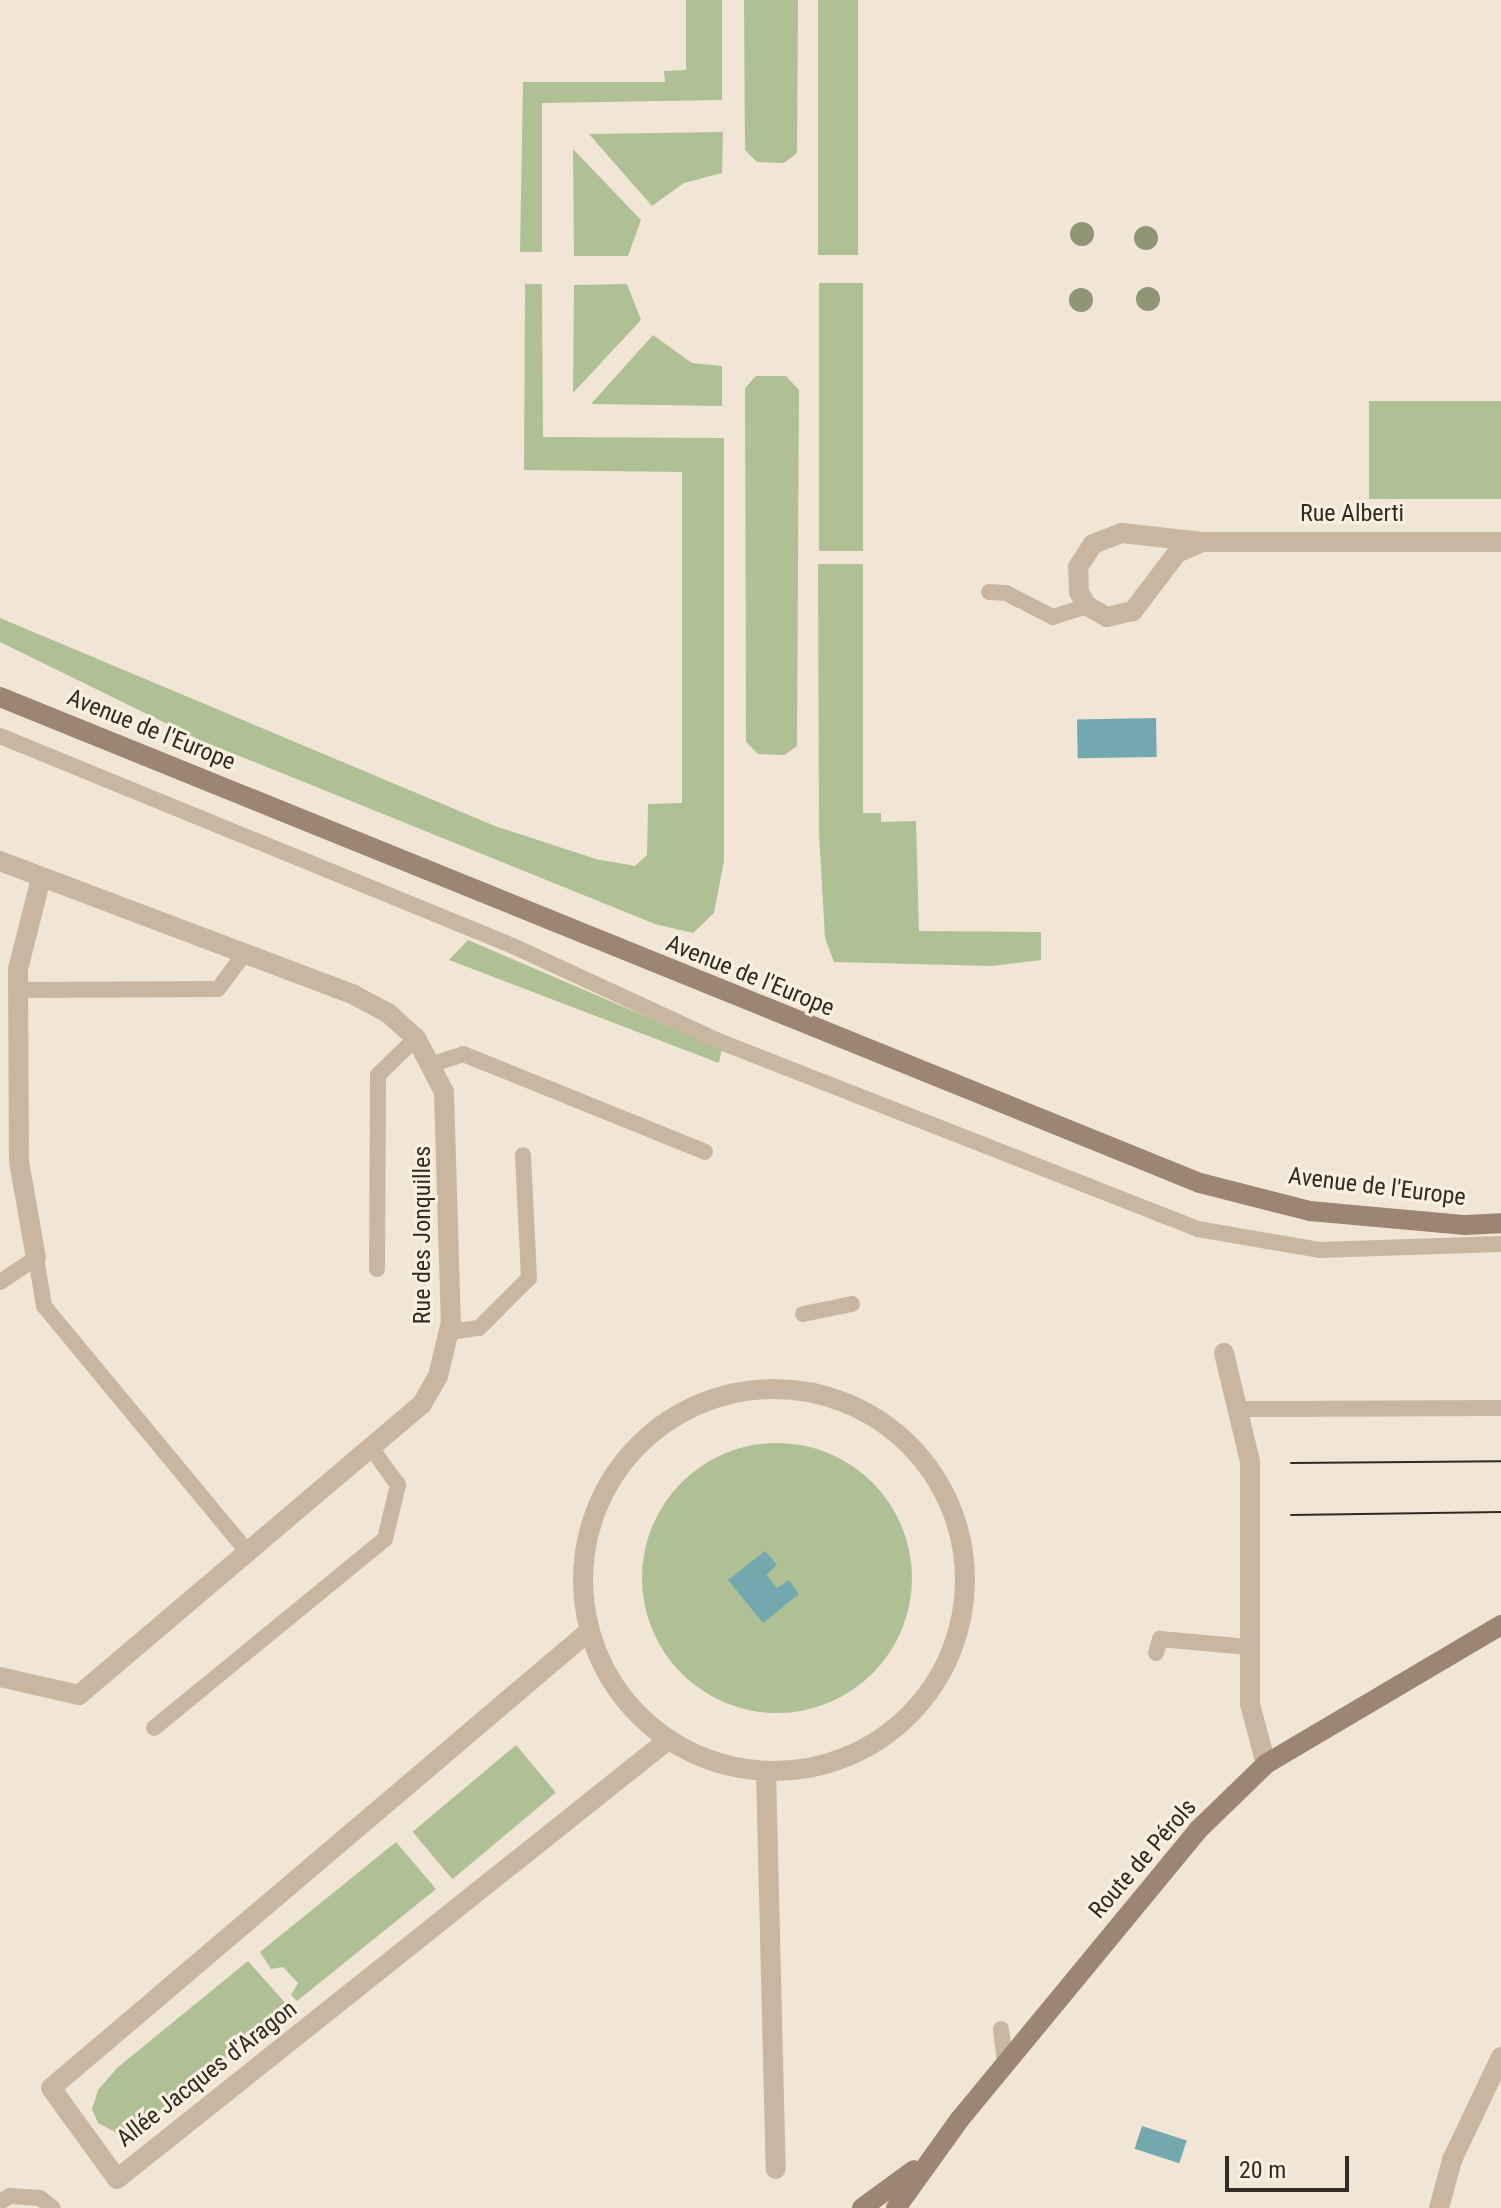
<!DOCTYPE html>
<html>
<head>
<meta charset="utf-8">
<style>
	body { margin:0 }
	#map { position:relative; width:1501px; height:2208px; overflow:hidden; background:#f1e6d5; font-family:"Roboto Condensed",sans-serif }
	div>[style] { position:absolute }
	.green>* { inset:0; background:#afc095; transform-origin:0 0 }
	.round { border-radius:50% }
	.water>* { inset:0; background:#73a8af; transform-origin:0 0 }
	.lane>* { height:16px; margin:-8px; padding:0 8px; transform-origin:8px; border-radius:8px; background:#c9b6a1 }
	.street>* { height:20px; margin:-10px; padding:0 10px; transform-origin:10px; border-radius:10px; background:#c9b6a1 }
	.street>.ring { margin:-10px; padding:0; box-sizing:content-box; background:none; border:20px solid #c9b6a1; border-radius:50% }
	.secondary>* { height:20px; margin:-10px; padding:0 10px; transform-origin:10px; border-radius:10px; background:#9d8573 }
	.tram>* { height:2px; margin:-1px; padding:0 1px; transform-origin:1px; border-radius:1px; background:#332a24 }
	.trees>* { width:24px; height:24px; margin:-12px; border-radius:50%; background:#8f9575 }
	span { translate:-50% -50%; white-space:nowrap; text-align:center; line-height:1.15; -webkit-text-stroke:6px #f9f0e1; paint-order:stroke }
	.street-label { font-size:24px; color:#332a24 }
	.scale { position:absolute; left:1225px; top:2156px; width:124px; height:36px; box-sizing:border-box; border:4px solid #332a24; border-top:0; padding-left:10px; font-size:24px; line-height:28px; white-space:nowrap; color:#332a24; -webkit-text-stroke:6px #f9f0e1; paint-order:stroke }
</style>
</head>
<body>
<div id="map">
	<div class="green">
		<div style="clip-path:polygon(686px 0,722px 0,722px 100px,542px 103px,542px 252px,520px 252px,523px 82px,665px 82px,664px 71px,686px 70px)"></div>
		<div style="clip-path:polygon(744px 0,798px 0,797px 153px,784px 163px,757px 162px,745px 150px)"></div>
		<div style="left:818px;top:0;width:40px;height:255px"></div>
		<div style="clip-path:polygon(723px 132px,722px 173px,684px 183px,652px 206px,589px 134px)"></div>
		<div style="clip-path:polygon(573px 149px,641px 220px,628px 256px,574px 256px)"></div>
		<div style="left:819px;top:283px;width:44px;height:268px"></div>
		<div style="clip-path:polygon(525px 284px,542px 284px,543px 437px,724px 438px,724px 861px,714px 913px,693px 933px,655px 924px,200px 740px,0 642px,0 618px,495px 826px,596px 859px,635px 866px,647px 855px,648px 804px,682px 803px,682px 472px,524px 470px)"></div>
		<div style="clip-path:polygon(627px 284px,641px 320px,573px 393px,574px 285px)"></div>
		<div style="clip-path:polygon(653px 335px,692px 363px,722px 366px,722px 406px,591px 404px)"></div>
		<div style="clip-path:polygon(756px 376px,786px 376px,799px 390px,797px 746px,785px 755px,758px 754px,746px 742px,745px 388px)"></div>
		<div style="left:1501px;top:401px;width:98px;height:132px;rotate:90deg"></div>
		<div style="clip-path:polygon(818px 564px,863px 564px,863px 813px,881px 813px,881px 822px,916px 821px,919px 931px,1041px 932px,1041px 960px,992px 966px,834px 962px,825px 938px,819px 833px)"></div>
		<div style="clip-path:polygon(468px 940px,722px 1049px,719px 1063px,449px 960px)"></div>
		<div class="round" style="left:642px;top:1443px;width:270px;height:270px"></div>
		<div style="left:516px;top:1745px;width:62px;height:135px;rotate:50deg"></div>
		<div style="clip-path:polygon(396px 1842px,436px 1889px,297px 2001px,291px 1995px,298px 1983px,283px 1967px,271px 1969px,260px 1952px)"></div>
		<div style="clip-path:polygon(248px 1961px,289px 2007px,141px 2126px,123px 2136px,98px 2123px,92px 2109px,98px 2090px,117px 2068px)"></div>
	</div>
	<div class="water">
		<div style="left:1156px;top:718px;width:39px;height:79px;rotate:89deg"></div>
		<div style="clip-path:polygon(765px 1551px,777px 1565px,766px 1575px,777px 1588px,789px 1580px,799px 1594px,763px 1623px,728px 1580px)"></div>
		<div style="left:1142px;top:2126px;width:47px;height:24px;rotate:18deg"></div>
	</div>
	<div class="lane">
		<div style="left:989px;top:592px;width:17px;rotate:3deg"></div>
		<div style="left:1006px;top:593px;width:53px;rotate:27.1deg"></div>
		<div style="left:1053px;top:617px;width:36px;rotate:-18deg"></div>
		<div style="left:0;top:736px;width:554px;rotate:22.26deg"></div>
		<div style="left:513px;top:946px;width:224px;rotate:24.8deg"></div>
		<div style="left:716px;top:1040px;width:518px;rotate:21.41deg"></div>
		<div style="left:1198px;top:1229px;width:123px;rotate:9.8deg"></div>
		<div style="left:1319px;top:1250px;width:182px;rotate:-1.9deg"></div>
		<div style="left:18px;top:990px;width:200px;rotate:-0.3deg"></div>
		<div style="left:218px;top:989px;width:45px;rotate:-53.1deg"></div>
		<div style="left:433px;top:1064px;width:32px;rotate:-18deg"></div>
		<div style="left:463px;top:1054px;width:261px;rotate:22deg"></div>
		<div style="left:377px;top:1269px;width:194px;rotate:-89.7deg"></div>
		<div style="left:378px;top:1075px;width:53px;rotate:-44.2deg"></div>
		<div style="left:0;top:1282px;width:43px;rotate:-33.7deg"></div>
		<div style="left:36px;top:1258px;width:49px;rotate:80.5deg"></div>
		<div style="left:44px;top:1306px;width:315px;rotate:50.4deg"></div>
		<div style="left:803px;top:1314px;width:50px;rotate:-11.5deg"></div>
		<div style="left:449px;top:1332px;width:30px;rotate:-8deg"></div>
		<div style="left:479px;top:1328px;width:71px;rotate:-45deg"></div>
		<div style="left:529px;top:1278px;width:123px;rotate:-92.8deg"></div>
		<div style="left:1238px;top:1409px;width:263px;rotate:-0.2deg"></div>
		<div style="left:1156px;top:1653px;width:15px;rotate:-74deg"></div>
		<div style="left:1160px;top:1639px;width:89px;rotate:5.1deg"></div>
		<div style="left:154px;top:1728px;width:298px;rotate:-39.3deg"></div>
		<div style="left:385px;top:1539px;width:56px;rotate:-76.5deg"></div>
		<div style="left:398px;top:1485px;width:44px;rotate:-125.8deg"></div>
		<div style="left:1001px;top:2029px;width:35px;rotate:83deg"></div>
		<div style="left:0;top:2202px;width:12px;rotate:-31deg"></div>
		<div style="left:10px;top:2196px;width:30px;rotate:4deg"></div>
		<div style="left:40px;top:2198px;width:16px;rotate:38deg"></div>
	</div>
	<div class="street">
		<div style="left:1202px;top:542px;width:27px;rotate:156deg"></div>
		<div style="left:1177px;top:553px;width:73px;rotate:127.2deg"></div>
		<div style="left:1133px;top:611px;width:27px;rotate:167deg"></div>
		<div style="left:1107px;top:617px;width:23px;rotate:-151deg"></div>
		<div style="left:1087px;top:606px;width:16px;rotate:-120deg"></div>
		<div style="left:1079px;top:592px;width:25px;rotate:-92deg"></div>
		<div style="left:1078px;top:567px;width:27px;rotate:-57deg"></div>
		<div style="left:1093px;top:544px;width:31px;rotate:-21deg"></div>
		<div style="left:1122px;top:533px;width:81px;rotate:6.4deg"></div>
		<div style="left:1202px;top:542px;width:299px"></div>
		<div style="left:0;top:861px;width:379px;rotate:20.7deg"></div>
		<div style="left:354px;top:995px;width:38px;rotate:28deg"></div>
		<div style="left:388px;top:1013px;width:38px;rotate:42deg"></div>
		<div style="left:416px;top:1038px;width:61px;rotate:62.6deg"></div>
		<div style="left:444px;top:1092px;width:230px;rotate:88.3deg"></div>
		<div style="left:451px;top:1322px;width:56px;rotate:103.5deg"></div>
		<div style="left:438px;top:1376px;width:32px;rotate:120deg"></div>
		<div style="left:422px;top:1404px;width:450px;rotate:139.7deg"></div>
		<div style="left:79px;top:1695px;width:81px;rotate:-167.2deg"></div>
		<div style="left:36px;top:1258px;width:97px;rotate:-100deg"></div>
		<div style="left:19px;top:1162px;width:193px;rotate:-90.3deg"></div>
		<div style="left:18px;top:969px;width:94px;rotate:-75.8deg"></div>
		<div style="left:1224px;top:1353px;width:111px;rotate:76.5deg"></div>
		<div style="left:1250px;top:1461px;width:243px;rotate:90deg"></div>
		<div style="left:1250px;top:1704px;width:62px;rotate:75.1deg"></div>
		<div class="ring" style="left:583px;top:1389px;width:362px;height:362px"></div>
		<div style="left:588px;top:1632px;width:704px;rotate:139.66deg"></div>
		<div style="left:51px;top:2088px;width:112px;rotate:54deg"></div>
		<div style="left:117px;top:2179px;width:705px;rotate:-38.55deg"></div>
		<div style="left:766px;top:1772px;width:397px;rotate:88.6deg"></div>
		<div style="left:1439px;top:2208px;width:50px;rotate:-74.8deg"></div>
		<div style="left:1452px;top:2160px;width:114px;rotate:-64.6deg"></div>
	</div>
	<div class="secondary">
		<div style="left:0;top:697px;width:1295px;rotate:22.05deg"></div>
		<div style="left:1200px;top:1183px;width:114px;rotate:14.3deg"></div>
		<div style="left:1310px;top:1211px;width:156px;rotate:5.2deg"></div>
		<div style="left:1465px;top:1225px;width:36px;rotate:-3deg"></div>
		<div style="left:862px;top:2208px;width:64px;rotate:-36.2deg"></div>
		<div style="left:896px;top:2208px;width:110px;rotate:-54.3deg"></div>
		<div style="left:960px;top:2119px;width:374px;rotate:-50.5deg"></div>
		<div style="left:1198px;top:1830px;width:95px;rotate:-44.1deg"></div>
		<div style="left:1266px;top:1764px;width:273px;rotate:-30.6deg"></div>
	</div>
	<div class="tram">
		<div style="left:1291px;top:1463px;width:210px;rotate:-0.5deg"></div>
		<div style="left:1291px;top:1515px;width:210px;rotate:-0.8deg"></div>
	</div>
	<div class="trees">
		<div style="left:1082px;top:234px"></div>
		<div style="left:1146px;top:238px"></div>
		<div style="left:1148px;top:299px"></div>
		<div style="left:1081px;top:300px"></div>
	</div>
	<div class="street-label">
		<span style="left:1352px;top:514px">Rue Alberti</span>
		<span style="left:151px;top:730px;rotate:22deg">Avenue de l'Europe</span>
		<span style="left:750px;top:976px;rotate:22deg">Avenue de l'Europe</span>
		<span style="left:1377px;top:1187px;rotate:7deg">Avenue de l'Europe</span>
		<span style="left:423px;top:1235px;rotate:-90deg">Rue des Jonquilles</span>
		<span style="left:1143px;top:1859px;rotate:-49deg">Route de Pérols</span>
		<span style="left:207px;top:2074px;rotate:-38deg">Allée Jacques d'Aragon</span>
	</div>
	<div class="scale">20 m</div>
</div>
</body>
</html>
